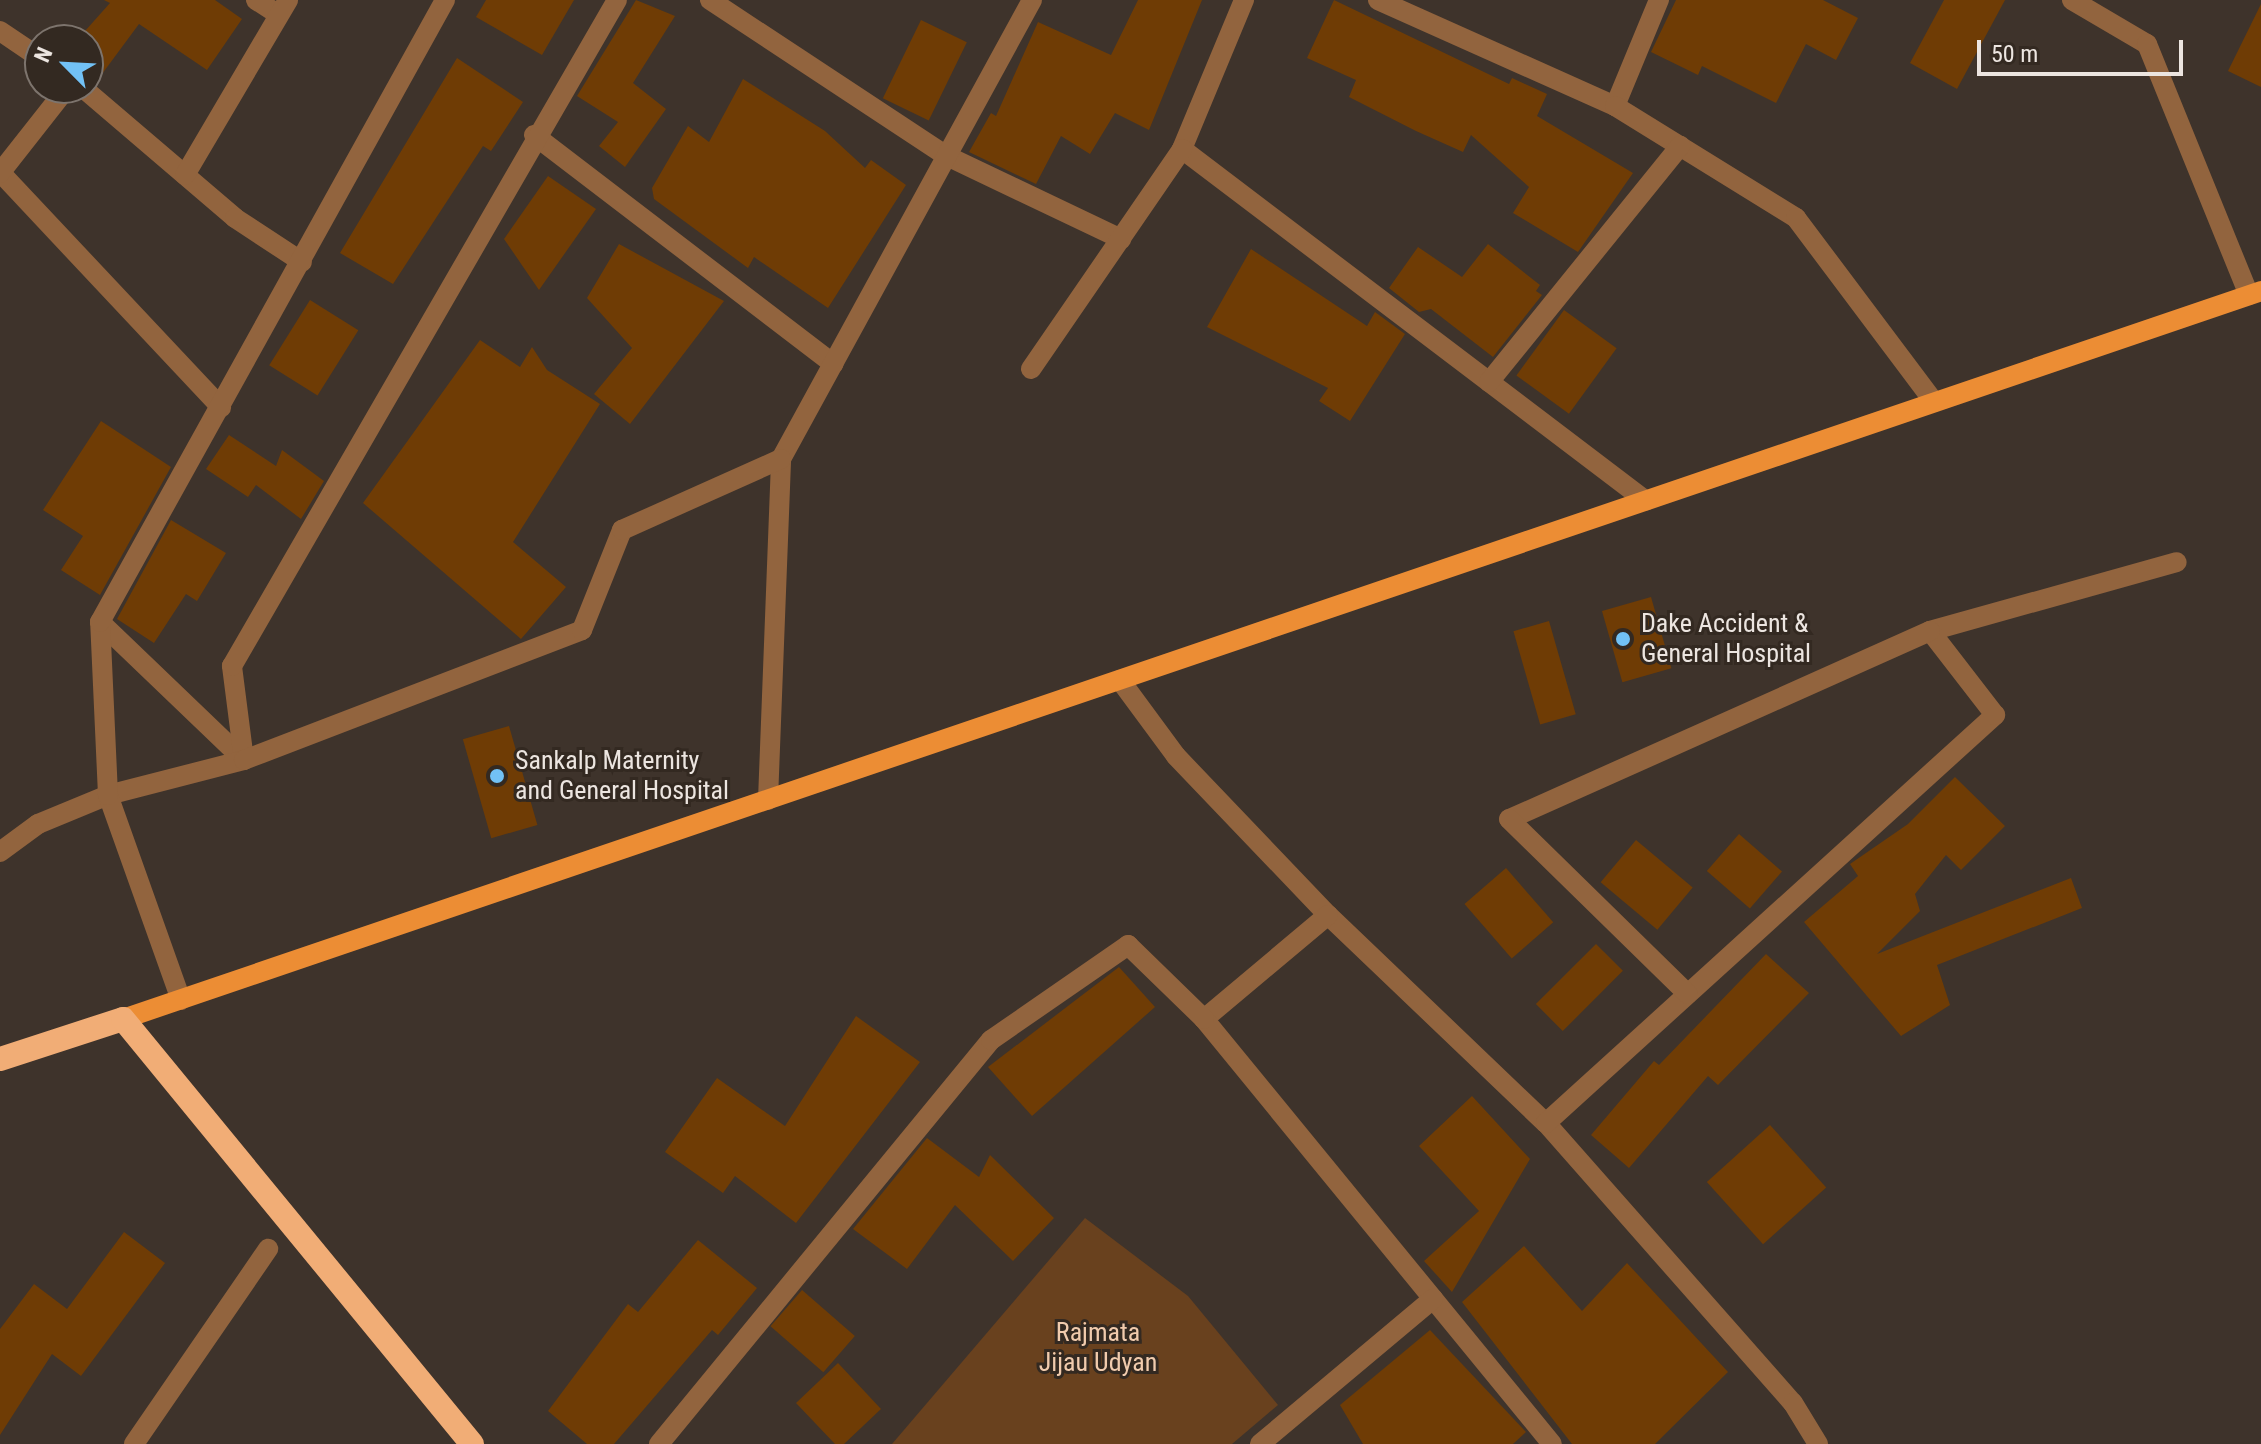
<!DOCTYPE html>
<html>
<head>
<meta charset="utf-8">
<style>
	body { margin:0 }
	#map { position:relative; width:2261px; height:1444px; overflow:hidden; background:#3e332b; font-family:"Roboto Condensed",sans-serif }
	div>[style] { position:absolute }
	.green>* { inset:0; background:#69411e }
	.building>* { inset:0; background:#6f3c05; transform-origin:0 0 }
	.minor>* { height:20px; margin:-10px; padding:0 10px; transform-origin:10px; border-radius:10px; background:#92643e }
	.major>* { height:20px; margin:-10px; padding:0 10px; transform-origin:10px; border-radius:10px; background:#ec8d34 }
	.highway>* { height:24px; margin:-12px; padding:0 12px; transform-origin:12px; border-radius:12px; background:#f1ad76 }
	.dots>* { width:22px; height:22px; translate:-50% -50%; box-sizing:border-box; border:4px solid #332921; border-radius:50% }
	span { translate:-50% -50%; white-space:nowrap; text-align:center; line-height:1.15; -webkit-text-stroke:6px #332921; paint-order:stroke }
	.poi-label { font-size:26px; color:#ece5e0 }
	.left { translate:0 -50%; text-align:left }
	.park-label { font-size:26px; color:#f1cbad }
	.north { position:absolute; left:24px; top:24px; width:80px; height:80px; box-sizing:border-box; background:#332921; border:2px solid #7d746d; border-radius:50%; rotate:294deg; font-size:22px; font-weight:700; line-height:32px; text-align:center; color:#ece5e0 }
	.north::after { content:''; display:block; margin:auto; width:28px; height:36px; background:#72c1f5; clip-path:polygon(50% 0,100% 100%,50% 72%,0 100%) }
	.scale { position:absolute; left:1977px; top:40px; width:206px; height:36px; box-sizing:border-box; border:4px solid #ece5e0; border-top:0; padding-left:10px; font-size:24px; line-height:28px; white-space:nowrap; color:#ece5e0; -webkit-text-stroke:6px #332921; paint-order:stroke }
</style>
</head>
<body>
<div id="map">
	<div class="green">
		<div style="clip-path:polygon(1085px 1218px,1188px 1296px,1278px 1405px,1232px 1444px,892px 1444px)"></div>
	</div>
	<div class="building">
		<div style="clip-path:polygon(104px 0,215px 0,242px 19px,207px 70px,139px 24px,102px 74px,88px 63px,88px 40px,77px 40px,110px 3px)"></div>
		<div style="clip-path:polygon(486px 0,574px 0,542px 55px,476px 17px)"></div>
		<div style="clip-path:polygon(636px 0,675px 16px,633px 83px,666px 109px,625px 167px,599px 146px,618px 122px,577px 96px)"></div>
		<div style="clip-path:polygon(1138px 0,1202px 0,1149px 130px,1115px 113px,1090px 154px,1061px 136px,1036px 184px,969px 152px,991px 113px,996px 116px,1038px 22px,1111px 55px)"></div>
		<div style="clip-path:polygon(1334px 0,1509px 84px,1512px 78px,1547px 94px,1537px 116px,1633px 173px,1578px 252px,1513px 213px,1529px 187px,1471px 135px,1463px 152px,1416px 131px,1349px 97px,1356px 80px,1307px 58px)"></div>
		<div style="clip-path:polygon(1676px 0,1823px 0,1858px 18px,1836px 60px,1806px 44px,1776px 103px,1702px 66px,1698px 75px,1651px 52px)"></div>
		<div style="clip-path:polygon(1944px 0,2005px 0,1957px 89px,1910px 63px)"></div>
		<div style="clip-path:polygon(2261px 4px,2261px 87px,2228px 71px)"></div>
		<div style="left:921px;top:20px;width:51px;height:87px;rotate:26deg"></div>
		<div style="clip-path:polygon(457px 58px,523px 102px,491px 151px,483px 146px,393px 284px,340px 253px)"></div>
		<div style="clip-path:polygon(743px 79px,825px 131px,865px 168px,871px 160px,906px 185px,828px 308px,754px 257px,748px 268px,654px 199px,652px 188px,688px 126px,709px 142px)"></div>
		<div style="clip-path:polygon(548px 176px,596px 209px,539px 290px,504px 239px)"></div>
		<div style="clip-path:polygon(619px 244px,724px 301px,630px 424px,594px 394px,632px 348px,587px 298px)"></div>
		<div style="clip-path:polygon(1488px 244px,1540px 285px,1536px 291px,1542px 295px,1493px 357px,1431px 309px,1419px 312px,1389px 288px,1418px 247px,1462px 277px)"></div>
		<div style="clip-path:polygon(1251px 249px,1367px 326px,1375px 312px,1405px 334px,1350px 421px,1319px 401px,1328px 388px,1207px 327px)"></div>
		<div style="left:310px;top:300px;width:57px;height:77px;rotate:32deg"></div>
		<div style="left:1564px;top:310px;width:65px;height:81px;rotate:36deg"></div>
		<div style="clip-path:polygon(480px 340px,520px 367px,532px 347px,547px 370px,600px 404px,513px 542px,566px 587px,521px 639px,363px 503px)"></div>
		<div style="clip-path:polygon(101px 421px,171px 467px,100px 595px,61px 570px,83px 536px,43px 510px)"></div>
		<div style="clip-path:polygon(229px 435px,276px 466px,282px 450px,324px 481px,301px 519px,256px 485px,248px 497px,206px 469px)"></div>
		<div style="clip-path:polygon(171px 520px,226px 553px,197px 601px,186px 594px,154px 643px,117px 619px)"></div>
		<div style="left:1651px;top:597px;width:74px;height:51px;rotate:74deg"></div>
		<div style="left:1549px;top:621px;width:97px;height:37px;rotate:74deg"></div>
		<div style="left:509px;top:726px;width:103px;height:48px;rotate:74deg"></div>
		<div style="clip-path:polygon(1955px 777px,2005px 826px,1961px 870px,1946px 855px,1915px 894px,1920px 911px,1877px 954px,2071px 878px,2082px 908px,1937px 965px,1950px 1005px,1901px 1036px,1804px 922px,1858px 876px,1850px 864px,1908px 824px)"></div>
		<div style="left:1739px;top:834px;width:57px;height:49px;rotate:41deg"></div>
		<div style="left:1636px;top:840px;width:74px;height:55px;rotate:40deg"></div>
		<div style="left:1506px;top:868px;width:72px;height:55px;rotate:49deg"></div>
		<div style="left:1596px;top:944px;width:38px;height:85px;rotate:45deg"></div>
		<div style="clip-path:polygon(1766px 954px,1809px 993px,1718px 1085px,1708px 1076px,1629px 1168px,1591px 1135px,1654px 1061px,1659px 1065px)"></div>
		<div style="clip-path:polygon(1119px 967px,1155px 1007px,1032px 1116px,988px 1067px)"></div>
		<div style="clip-path:polygon(856px 1016px,920px 1062px,796px 1223px,735px 1176px,723px 1193px,665px 1152px,717px 1078px,785px 1126px)"></div>
		<div style="clip-path:polygon(1472px 1096px,1530px 1159px,1452px 1292px,1424px 1261px,1479px 1211px,1419px 1146px)"></div>
		<div style="left:1770px;top:1125px;width:84px;height:85px;rotate:48deg"></div>
		<div style="clip-path:polygon(927px 1138px,979px 1177px,990px 1155px,1054px 1218px,1013px 1261px,955px 1205px,907px 1269px,853px 1229px)"></div>
		<div style="clip-path:polygon(124px 1232px,165px 1263px,81px 1376px,52px 1354px,0 1435px,0 1329px,34px 1284px,67px 1309px)"></div>
		<div style="clip-path:polygon(698px 1240px,757px 1288px,718px 1335px,712px 1330px,614px 1444px,587px 1444px,548px 1411px,628px 1304px,638px 1312px)"></div>
		<div style="clip-path:polygon(1524px 1246px,1582px 1311px,1627px 1263px,1728px 1372px,1655px 1444px,1572px 1444px,1462px 1302px)"></div>
		<div style="left:802px;top:1290px;width:70px;height:48px;rotate:41deg"></div>
		<div style="clip-path:polygon(1430px 1330px,1526px 1432px,1513px 1444px,1363px 1444px,1340px 1405px)"></div>
		<div style="clip-path:polygon(838px 1363px,881px 1409px,844px 1444px,835px 1444px,796px 1403px)"></div>
	</div>
	<div class="minor">
		<div style="left:256px;top:0;width:27px;rotate:33deg"></div>
		<div style="left:710px;top:0;width:284px;rotate:33.4deg"></div>
		<div style="left:947px;top:156px;width:193px;rotate:25.5deg"></div>
		<div style="left:1244px;top:0;width:161px;rotate:112.6deg"></div>
		<div style="left:1182px;top:149px;width:582px;rotate:37.18deg"></div>
		<div style="left:1378px;top:0;width:260px;rotate:24.1deg"></div>
		<div style="left:1615px;top:106px;width:115px;rotate:-67.5deg"></div>
		<div style="left:2072px;top:0;width:87px;rotate:30.4deg"></div>
		<div style="left:2147px;top:44px;width:271px;rotate:67.9deg"></div>
		<div style="left:0;top:31px;width:48px;rotate:34deg"></div>
		<div style="left:83px;top:88px;width:200px;rotate:40.5deg"></div>
		<div style="left:235px;top:218px;width:80px;rotate:33.3deg"></div>
		<div style="left:1615px;top:106px;width:213px;rotate:31.7deg"></div>
		<div style="left:1796px;top:218px;width:230px;rotate:53.1deg"></div>
		<div style="left:534px;top:135px;width:377px;rotate:37.4deg"></div>
		<div style="left:0;top:172px;width:323px;rotate:46.8deg"></div>
		<div style="left:0;top:173px;width:108px;rotate:-51.8deg"></div>
		<div style="left:185px;top:175px;width:203px;rotate:-59.5deg"></div>
		<div style="left:1031px;top:369px;width:267px;rotate:-55.5deg"></div>
		<div style="left:1489px;top:382px;width:304px;rotate:-51deg"></div>
		<div style="left:100px;top:622px;width:199px;rotate:43.8deg"></div>
		<div style="left:1930px;top:631px;width:256px;rotate:-15.6deg"></div>
		<div style="left:1120px;top:680px;width:94px;rotate:53.6deg"></div>
		<div style="left:1176px;top:756px;width:220px;rotate:46.3deg"></div>
		<div style="left:1328px;top:915px;width:301px;rotate:43.7deg"></div>
		<div style="left:1546px;top:1123px;width:373px;rotate:48.6deg"></div>
		<div style="left:1793px;top:1403px;width:48px;rotate:58.6deg"></div>
		<div style="left:244px;top:760px;width:95px;rotate:-97.3deg"></div>
		<div style="left:232px;top:666px;width:769px;rotate:-59.97deg"></div>
		<div style="left:768px;top:800px;width:341px;rotate:-87.8deg"></div>
		<div style="left:781px;top:459px;width:523px;rotate:-61.33deg"></div>
		<div style="left:0;top:852px;width:47px;rotate:-36.4deg"></div>
		<div style="left:38px;top:824px;width:76px;rotate:-22.5deg"></div>
		<div style="left:108px;top:795px;width:140px;rotate:-14.4deg"></div>
		<div style="left:244px;top:760px;width:362px;rotate:-21deg"></div>
		<div style="left:582px;top:630px;width:108px;rotate:-68.2deg"></div>
		<div style="left:622px;top:530px;width:174px;rotate:-24.1deg"></div>
		<div style="left:1328px;top:915px;width:162px;rotate:140deg"></div>
		<div style="left:1204px;top:1019px;width:549px;rotate:50.69deg"></div>
		<div style="left:181px;top:1000px;width:218px;rotate:-109.6deg"></div>
		<div style="left:108px;top:795px;width:173px;rotate:-92.6deg"></div>
		<div style="left:100px;top:622px;width:711px;rotate:-60.98deg"></div>
		<div style="left:1546px;top:1123px;width:607px;rotate:-42.26deg"></div>
		<div style="left:1995px;top:715px;width:106px;rotate:-127.7deg"></div>
		<div style="left:1930px;top:631px;width:461px;rotate:155.9deg"></div>
		<div style="left:1509px;top:819px;width:250px;rotate:44.4deg"></div>
		<div style="left:134px;top:1444px;width:237px;rotate:-55.5deg"></div>
		<div style="left:659px;top:1444px;width:523px;rotate:-50.59deg"></div>
		<div style="left:991px;top:1040px;width:167px;rotate:-34.7deg"></div>
		<div style="left:1128px;top:945px;width:106px;rotate:44.2deg"></div>
		<div style="left:1260px;top:1444px;width:226px;rotate:-40deg"></div>
	</div>
	<div class="major">
		<div style="left:123px;top:1019px;width:2259px;rotate:-18.8deg"></div>
	</div>
	<div class="highway">
		<div style="left:0;top:1059px;width:129px;rotate:-18deg"></div>
		<div style="left:123px;top:1019px;width:550px;rotate:50.61deg"></div>
	</div>
	<div class="dots">
		<div style="left:1623px;top:639px;background:#72c1f5"></div>
		<div style="left:497px;top:776px;background:#72c1f5"></div>
	</div>
	<div class="poi-label">
		<span class="left" style="left:1641px;top:639px">Dake Accident &amp;<br>General Hospital</span>
		<span class="left" style="left:515px;top:776px">Sankalp Maternity<br>and General Hospital</span>
	</div>
	<div class="park-label">
		<span style="left:1098px;top:1348px">Rajmata<br>Jijau Udyan</span>
	</div>
	<div class="north">N</div>
	<div class="scale">50 m</div>
</div>
</body>
</html>
